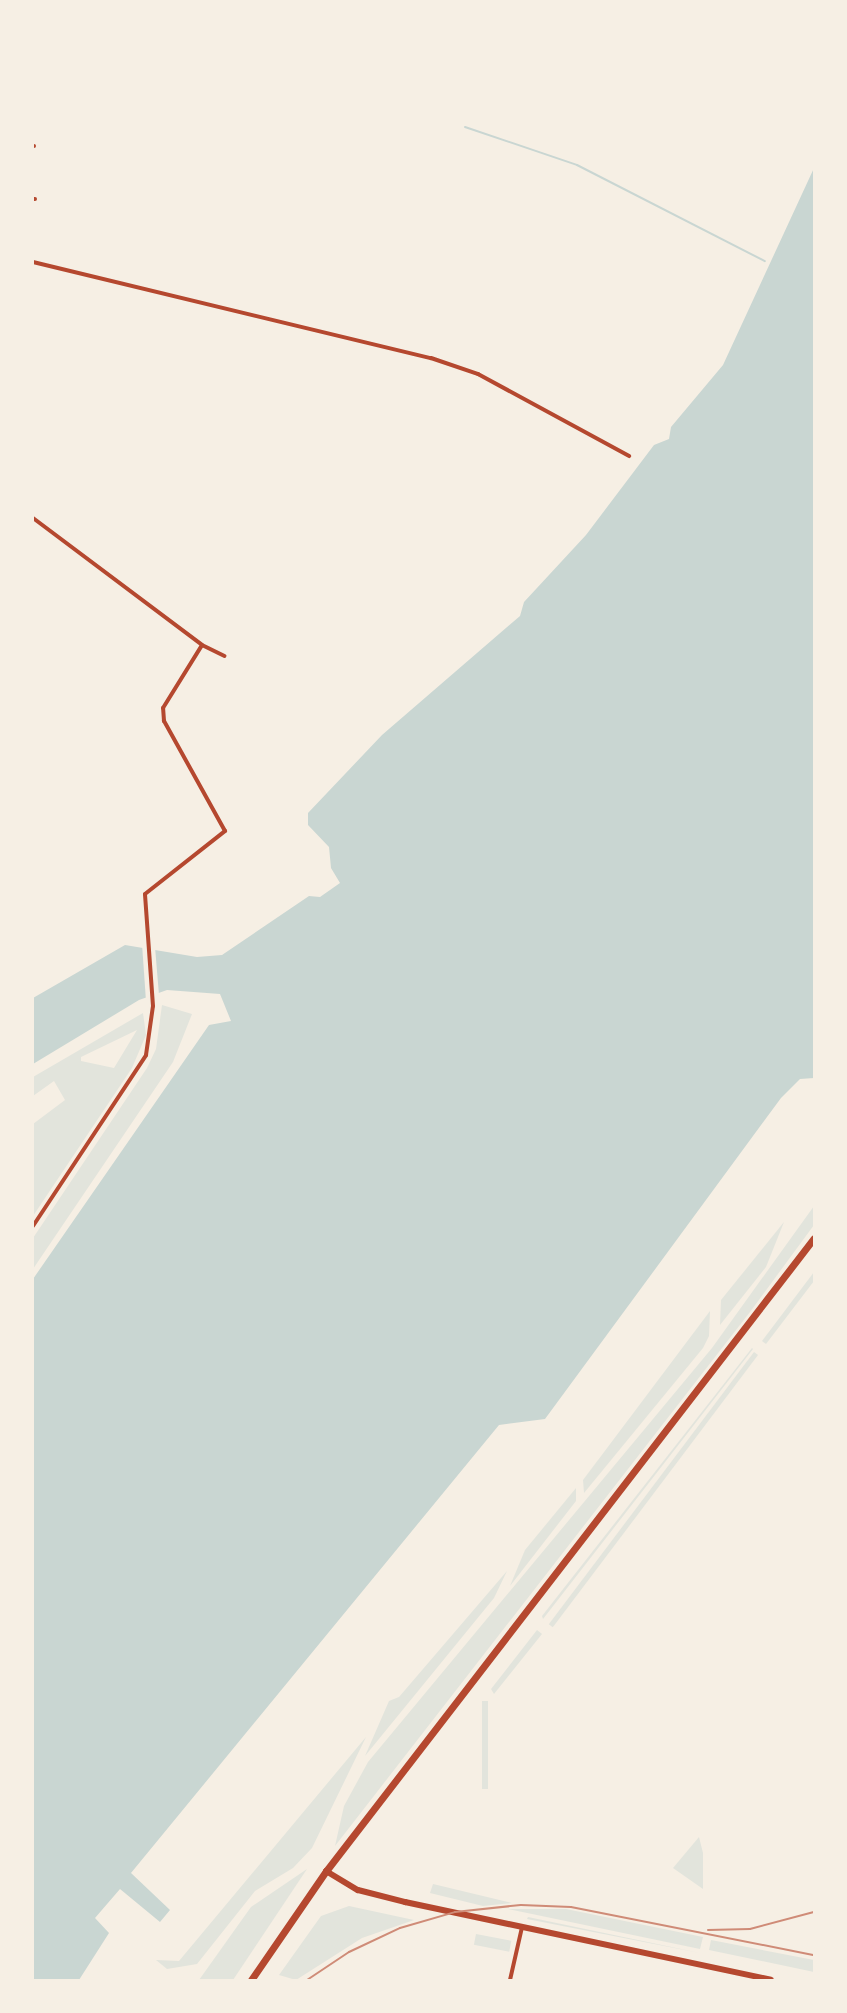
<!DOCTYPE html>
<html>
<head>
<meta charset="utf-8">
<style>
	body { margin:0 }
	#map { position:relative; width:847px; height:2013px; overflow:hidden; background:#f6efe4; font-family:"Varela Round",sans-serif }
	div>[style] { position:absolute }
	.green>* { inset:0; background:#e2e4dc; transform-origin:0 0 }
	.water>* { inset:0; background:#c9d6d2 }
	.pier>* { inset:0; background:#f6efe4 }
	.stream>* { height:2px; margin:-1px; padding:0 1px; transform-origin:1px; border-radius:1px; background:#c9d6d2 }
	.minor>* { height:4px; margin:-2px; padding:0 2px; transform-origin:2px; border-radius:2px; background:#b5482f }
	.secondary>* { height:6px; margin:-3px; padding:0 3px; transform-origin:3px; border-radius:3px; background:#b5482f }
	.primary>* { height:7px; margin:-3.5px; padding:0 3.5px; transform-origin:3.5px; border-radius:3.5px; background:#b5482f }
	.rail>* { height:2px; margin:-1px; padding:0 1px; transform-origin:1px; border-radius:1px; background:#cf8b77 }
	span { translate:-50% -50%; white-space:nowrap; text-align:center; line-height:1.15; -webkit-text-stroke:4.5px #f6efe4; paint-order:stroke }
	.frame { position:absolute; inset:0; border:34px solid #f6efe4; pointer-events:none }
</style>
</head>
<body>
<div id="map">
	<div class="green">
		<div style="clip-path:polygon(162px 1005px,192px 1014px,173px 1062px,33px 1269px,33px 1238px,147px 1068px,156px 1049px)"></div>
		<div style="clip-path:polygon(evenodd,143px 1013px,146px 1035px,132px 1068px,33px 1216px,33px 1124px,65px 1100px,54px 1081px,33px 1096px,33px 1077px,143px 1013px,137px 1030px,114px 1068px,81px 1061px,81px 1057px,137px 1030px)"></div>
		<div style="clip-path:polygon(814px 1206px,814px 1225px,750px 1312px,335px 1846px,344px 1806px,368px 1762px,712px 1348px)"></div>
		<div style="clip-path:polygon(784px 1222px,766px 1267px,720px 1325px,721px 1300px)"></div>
		<div style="clip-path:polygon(814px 1272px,814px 1281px,766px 1344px,762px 1341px)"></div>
		<div style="clip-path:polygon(710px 1311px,709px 1336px,703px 1348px,584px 1493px,583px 1480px)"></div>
		<div style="clip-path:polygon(752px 1348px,753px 1349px,543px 1619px,542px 1616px)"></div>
		<div style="left:754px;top:1352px;width:5px;height:341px;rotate:37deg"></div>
		<div style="clip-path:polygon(576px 1488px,576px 1501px,510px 1586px,525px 1550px)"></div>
		<div style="clip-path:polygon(507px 1571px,494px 1598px,365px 1756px,389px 1701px,399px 1697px)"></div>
		<div style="clip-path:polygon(537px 1630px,542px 1634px,494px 1694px,491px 1689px)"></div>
		<div style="left:482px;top:1701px;width:6px;height:88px"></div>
		<div style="clip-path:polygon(366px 1737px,312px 1848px,293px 1868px,255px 1891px,197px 1964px,167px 1969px,156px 1960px,179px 1961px)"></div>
		<div style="clip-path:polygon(699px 1837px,703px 1853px,703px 1889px,673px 1868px)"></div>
		<div style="clip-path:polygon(307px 1869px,233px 1980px,199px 1980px,251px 1907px)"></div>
		<div style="clip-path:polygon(433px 1884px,512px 1903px,483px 1906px,430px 1893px)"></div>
		<div style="clip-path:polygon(349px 1906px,414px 1920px,362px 1938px,296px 1980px,279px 1975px,321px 1916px)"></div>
		<div style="clip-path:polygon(508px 1909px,566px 1909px,703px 1937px,700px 1949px)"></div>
		<div style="clip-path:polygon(528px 1917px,700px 1953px,527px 1919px)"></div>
		<div style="left:476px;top:1934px;width:36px;height:11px;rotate:11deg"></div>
		<div style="clip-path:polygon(711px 1940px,814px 1960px,814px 1972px,709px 1950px)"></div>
	</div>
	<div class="water">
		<div style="clip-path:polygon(814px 168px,814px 1078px,800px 1079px,781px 1098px,545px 1419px,499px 1425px,131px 1873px,170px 1910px,160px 1922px,120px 1889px,95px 1918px,109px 1933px,79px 1980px,33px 1980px,33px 1279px,209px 1025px,231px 1021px,220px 994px,167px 990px,139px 1000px,33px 1064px,33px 998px,125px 945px,197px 957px,222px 955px,309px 896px,320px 897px,340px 883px,331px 868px,329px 847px,308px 825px,308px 813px,382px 735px,520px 616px,524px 602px,586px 535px,654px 445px,669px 439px,671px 427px,723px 365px)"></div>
	</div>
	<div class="pier">
		<div style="clip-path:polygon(142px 944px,155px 947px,159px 995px,146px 1001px)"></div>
	</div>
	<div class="stream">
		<div style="left:465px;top:127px;width:118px;rotate:18.7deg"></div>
		<div style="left:577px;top:165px;width:211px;rotate:27.1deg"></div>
	</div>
	<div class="minor">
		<div style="left:33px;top:146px;width:1px"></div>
		<div style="left:33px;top:199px;width:2px"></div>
		<div style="left:33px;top:262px;width:409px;rotate:13.6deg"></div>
		<div style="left:431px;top:358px;width:50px;rotate:18.8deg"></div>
		<div style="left:478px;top:374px;width:172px;rotate:28.5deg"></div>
		<div style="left:33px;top:518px;width:211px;rotate:36.9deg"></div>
		<div style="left:202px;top:645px;width:25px;rotate:26deg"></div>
		<div style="left:33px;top:1226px;width:205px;rotate:-56.5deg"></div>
		<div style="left:146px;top:1055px;width:49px;rotate:-81.9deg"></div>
		<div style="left:153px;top:1006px;width:112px;rotate:-94.1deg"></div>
		<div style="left:145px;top:894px;width:102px;rotate:-38.2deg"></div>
		<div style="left:225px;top:831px;width:126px;rotate:-119deg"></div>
		<div style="left:164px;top:721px;width:13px;rotate:-94deg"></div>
		<div style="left:163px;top:708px;width:74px;rotate:-58.2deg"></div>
		<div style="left:510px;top:1980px;width:54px;rotate:-77.2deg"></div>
	</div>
	<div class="secondary">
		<div style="left:326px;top:1871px;width:37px;rotate:31deg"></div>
		<div style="left:358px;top:1890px;width:49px;rotate:14.3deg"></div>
		<div style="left:405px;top:1902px;width:374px;rotate:12deg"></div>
	</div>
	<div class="primary">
		<div style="left:251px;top:1980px;width:132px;rotate:-55.5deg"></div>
		<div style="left:326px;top:1871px;width:799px;rotate:-52.37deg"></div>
	</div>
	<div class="rail">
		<div style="left:708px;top:1930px;width:42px;rotate:-1.4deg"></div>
		<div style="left:750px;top:1929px;width:66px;rotate:-14.9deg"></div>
		<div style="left:307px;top:1980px;width:50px;rotate:-33.7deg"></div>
		<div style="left:349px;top:1952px;width:56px;rotate:-25.2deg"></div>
		<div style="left:400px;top:1928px;width:57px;rotate:-16.2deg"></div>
		<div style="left:455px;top:1912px;width:66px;rotate:-6.1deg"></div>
		<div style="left:521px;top:1905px;width:50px;rotate:2.3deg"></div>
		<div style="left:571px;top:1907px;width:248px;rotate:11.2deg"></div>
	</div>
	<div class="frame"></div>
</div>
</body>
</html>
